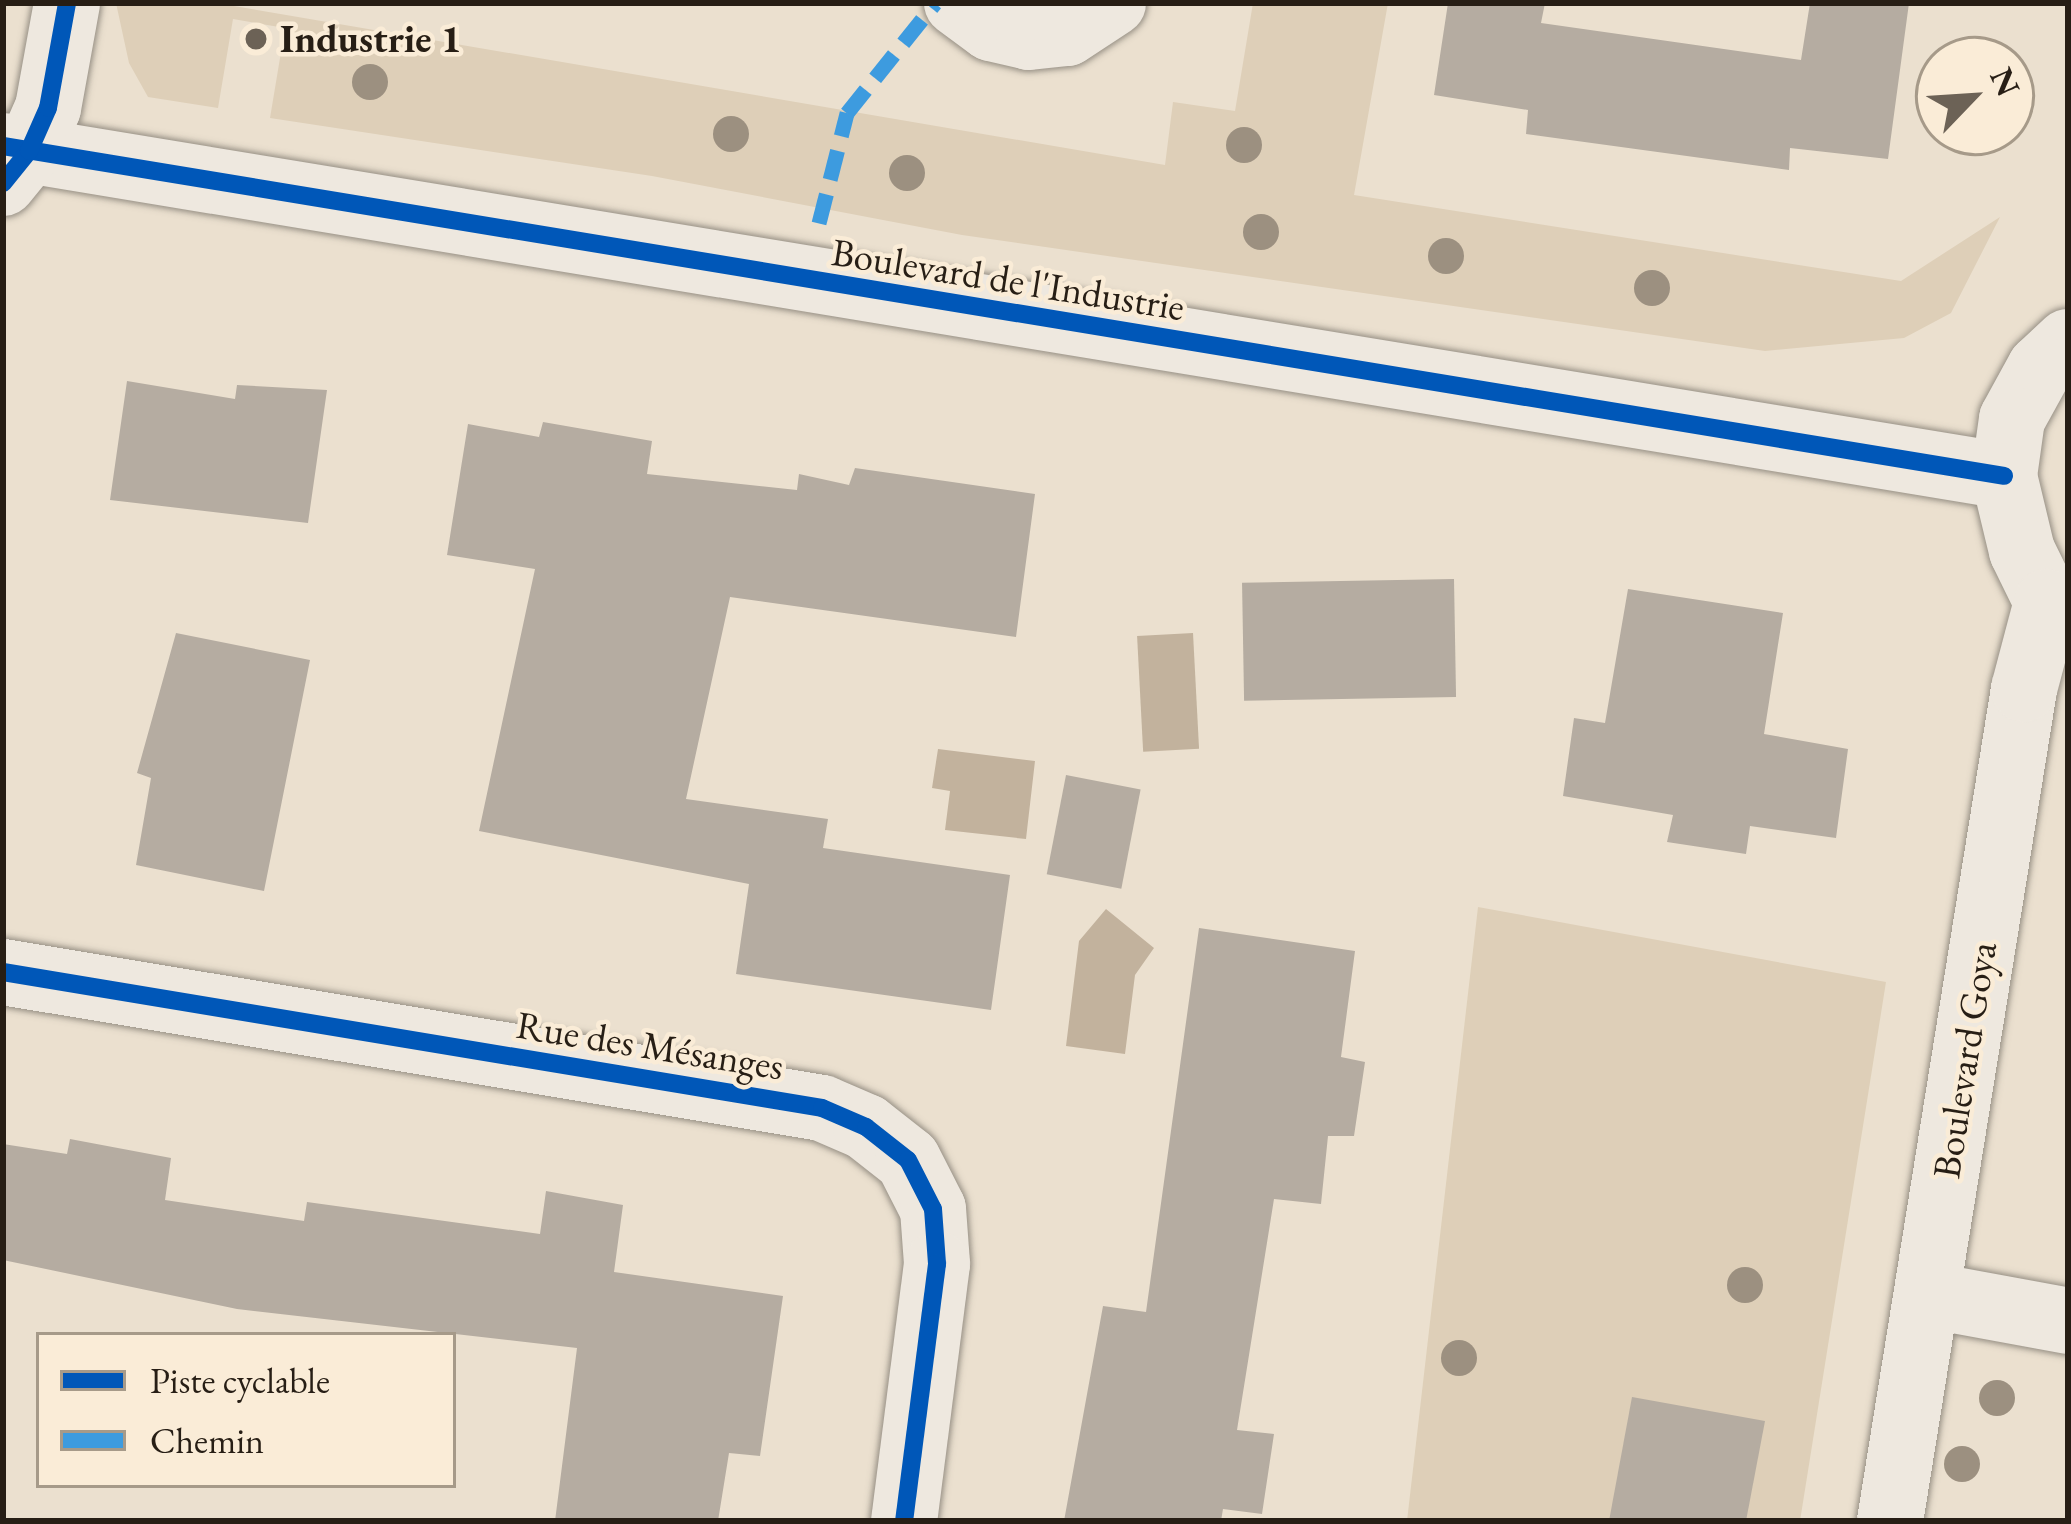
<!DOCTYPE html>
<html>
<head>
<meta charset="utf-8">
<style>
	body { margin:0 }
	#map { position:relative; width:2071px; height:1524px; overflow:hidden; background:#ebe0cf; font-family:"EB Garamond",serif }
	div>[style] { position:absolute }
	.green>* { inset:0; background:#decfb8 }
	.water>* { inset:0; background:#c2b29d; transform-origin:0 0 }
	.building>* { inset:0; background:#b5aca1; transform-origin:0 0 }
	.roads { filter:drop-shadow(0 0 3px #979085) drop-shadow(0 0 3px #979085) }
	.minor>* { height:66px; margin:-33px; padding:0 33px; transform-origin:33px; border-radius:33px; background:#eee8df }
	.quiet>* { height:15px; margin-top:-7.5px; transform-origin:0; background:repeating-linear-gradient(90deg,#3d9bdf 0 30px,transparent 0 45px) }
	.cycleway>* { height:18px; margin:-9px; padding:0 9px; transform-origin:9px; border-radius:9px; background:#0057b8 }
	.trees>* { width:36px; height:36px; margin:-18px; border-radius:50%; background:#9c9080 }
	.dots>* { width:33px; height:33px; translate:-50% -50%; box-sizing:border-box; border:6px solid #faecd7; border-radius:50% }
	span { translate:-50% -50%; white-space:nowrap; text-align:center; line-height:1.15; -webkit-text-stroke:9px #faecd7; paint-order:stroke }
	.poi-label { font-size:39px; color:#271e15; font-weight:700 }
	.left { translate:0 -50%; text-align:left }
	.street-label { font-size:39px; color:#271e15 }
	.frame { position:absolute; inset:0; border:6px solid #271e15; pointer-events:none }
	.legend { position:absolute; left:36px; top:1332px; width:420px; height:156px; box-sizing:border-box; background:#faecd7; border:3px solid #a69a89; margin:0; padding:15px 21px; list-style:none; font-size:36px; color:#271e15 }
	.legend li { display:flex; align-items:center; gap:24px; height:60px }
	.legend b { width:60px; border:3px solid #a69a89 }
	.north { position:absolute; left:1915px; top:36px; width:120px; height:120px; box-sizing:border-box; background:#faecd7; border:3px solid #a69a89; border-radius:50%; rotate:65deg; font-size:33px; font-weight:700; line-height:48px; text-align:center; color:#271e15 }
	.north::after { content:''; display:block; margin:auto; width:42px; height:54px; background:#6c6256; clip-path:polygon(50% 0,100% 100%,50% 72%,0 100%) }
</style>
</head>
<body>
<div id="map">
	<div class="green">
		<div style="clip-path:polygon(116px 3px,216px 3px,1165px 165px,1173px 102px,1235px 111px,1253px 3px,1388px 3px,1354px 195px,1901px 281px,2000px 217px,1951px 313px,1904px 338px,1765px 351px,962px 235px,652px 176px,270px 118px,285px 28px,233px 19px,218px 108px,148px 97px,129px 63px)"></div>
		<div style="clip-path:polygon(1478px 907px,1886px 982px,1800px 1521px,1407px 1521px)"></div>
	</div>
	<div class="water">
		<div style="left:1193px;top:633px;width:116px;height:56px;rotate:87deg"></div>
		<div style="clip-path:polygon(938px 749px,1035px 761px,1026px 839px,945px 830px,950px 791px,932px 788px)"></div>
		<div style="clip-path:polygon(1106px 909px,1154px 948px,1135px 975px,1125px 1054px,1066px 1046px,1079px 941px)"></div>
	</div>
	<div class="building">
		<div style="clip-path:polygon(1448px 3px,1545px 3px,1541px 23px,1801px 60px,1810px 3px,1909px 3px,1888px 159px,1790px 148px,1789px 170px,1526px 134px,1528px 110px,1434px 95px)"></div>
		<div style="clip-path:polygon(127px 381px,235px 399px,237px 385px,327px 390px,308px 523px,110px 500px)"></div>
		<div style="clip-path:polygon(543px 422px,652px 441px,647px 474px,797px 490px,799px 474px,849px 485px,855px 468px,1035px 494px,1016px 637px,730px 597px,686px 799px,828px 819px,823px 848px,1010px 875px,991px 1010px,736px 974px,749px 884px,479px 831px,535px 569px,447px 555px,468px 424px,539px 437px)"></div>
		<div style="left:1454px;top:579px;width:118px;height:212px;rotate:89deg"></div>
		<div style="clip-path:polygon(1628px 589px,1783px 613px,1764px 734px,1848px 749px,1836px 838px,1750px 826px,1746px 854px,1667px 842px,1673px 815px,1563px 796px,1574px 718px,1605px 723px)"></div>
		<div style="clip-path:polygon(176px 633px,310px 660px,264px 891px,136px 865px,151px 778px,137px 773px)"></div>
		<div style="left:1066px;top:775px;width:76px;height:101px;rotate:11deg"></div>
		<div style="clip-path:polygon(1199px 928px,1355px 951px,1341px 1057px,1365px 1062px,1354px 1136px,1328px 1136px,1321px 1204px,1274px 1199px,1237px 1430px,1274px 1434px,1262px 1514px,1223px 1509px,1221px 1521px,1064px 1521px,1103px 1306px,1146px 1312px)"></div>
		<div style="clip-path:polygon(70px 1139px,171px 1158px,165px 1200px,304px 1221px,307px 1202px,540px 1234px,546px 1191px,623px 1205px,614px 1272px,783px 1296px,760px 1456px,729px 1453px,718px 1521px,555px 1521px,577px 1348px,237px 1309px,3px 1260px,3px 1144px,67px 1154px)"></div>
		<div style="clip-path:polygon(1632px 1397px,1765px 1421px,1746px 1521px,1609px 1521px)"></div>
	</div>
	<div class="roads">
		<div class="minor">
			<div style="left:957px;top:3px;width:42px;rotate:36.3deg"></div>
			<div style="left:991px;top:28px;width:39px;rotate:13deg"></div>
			<div style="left:1029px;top:37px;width:38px;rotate:-6deg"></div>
			<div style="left:1067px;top:33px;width:55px;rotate:-33.1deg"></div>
			<div style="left:3px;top:146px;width:2028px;rotate:9.36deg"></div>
			<div style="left:3px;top:183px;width:41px;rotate:-50.9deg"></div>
			<div style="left:29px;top:151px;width:47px;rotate:-66.2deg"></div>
			<div style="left:48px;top:108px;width:107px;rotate:-79.7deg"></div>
			<div style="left:2068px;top:342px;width:38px;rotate:137deg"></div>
			<div style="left:2040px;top:368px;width:58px;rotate:118.8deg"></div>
			<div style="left:2012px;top:419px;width:58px;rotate:98deg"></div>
			<div style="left:2004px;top:476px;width:77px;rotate:76.5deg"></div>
			<div style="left:2022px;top:551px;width:57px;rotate:63.9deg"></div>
			<div style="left:2047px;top:602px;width:25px;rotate:34deg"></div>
			<div style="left:3px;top:972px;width:830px;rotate:9.43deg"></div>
			<div style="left:822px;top:1108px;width:48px;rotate:23.4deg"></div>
			<div style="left:866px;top:1127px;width:53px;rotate:38.2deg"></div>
			<div style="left:908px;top:1160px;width:55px;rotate:63deg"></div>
			<div style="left:933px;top:1209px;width:55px;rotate:85.8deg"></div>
			<div style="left:937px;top:1264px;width:259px;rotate:97.3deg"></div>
			<div style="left:1927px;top:1295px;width:143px;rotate:10.4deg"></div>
			<div style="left:1890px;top:1521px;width:843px;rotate:-80.85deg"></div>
			<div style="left:2024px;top:689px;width:90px;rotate:-75.2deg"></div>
		</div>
	</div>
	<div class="quiet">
		<div style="left:819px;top:223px;width:114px;rotate:-75.7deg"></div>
		<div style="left:847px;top:113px;width:141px;rotate:-51.3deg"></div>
	</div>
	<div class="cycleway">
		<div style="left:3px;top:146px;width:2028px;rotate:9.36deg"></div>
		<div style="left:3px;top:183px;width:41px;rotate:-50.9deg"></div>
		<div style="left:29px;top:151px;width:47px;rotate:-66.2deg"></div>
		<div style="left:48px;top:108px;width:107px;rotate:-79.7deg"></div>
		<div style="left:3px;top:972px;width:830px;rotate:9.43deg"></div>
		<div style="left:822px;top:1108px;width:48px;rotate:23.4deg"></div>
		<div style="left:866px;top:1127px;width:53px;rotate:38.2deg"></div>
		<div style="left:908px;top:1160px;width:55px;rotate:63deg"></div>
		<div style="left:933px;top:1209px;width:55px;rotate:85.8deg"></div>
		<div style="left:937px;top:1264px;width:259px;rotate:97.3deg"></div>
	</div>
	<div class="trees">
		<div style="left:370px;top:82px"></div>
		<div style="left:731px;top:134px"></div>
		<div style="left:1244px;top:145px"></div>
		<div style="left:907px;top:173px"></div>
		<div style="left:1261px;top:232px"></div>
		<div style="left:1446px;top:256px"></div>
		<div style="left:1652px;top:288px"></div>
		<div style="left:1745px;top:1285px"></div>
		<div style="left:1459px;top:1358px"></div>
		<div style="left:1997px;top:1398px"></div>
		<div style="left:1962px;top:1464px"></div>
	</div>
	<div class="dots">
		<div style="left:256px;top:39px;background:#6c6256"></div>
	</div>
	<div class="poi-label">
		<span class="left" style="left:280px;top:39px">Industrie 1</span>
	</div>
	<div class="street-label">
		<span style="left:1008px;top:280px;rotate:9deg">Boulevard de l'Industrie</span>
		<span style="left:650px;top:1046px;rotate:9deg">Rue des Mésanges</span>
		<span style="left:1965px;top:1060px;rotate:-81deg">Boulevard Goya</span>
	</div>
	<div class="frame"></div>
	<ul class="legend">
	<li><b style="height:15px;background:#0057b8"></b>Piste cyclable</li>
	<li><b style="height:15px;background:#3d9bdf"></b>Chemin</li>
	</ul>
	<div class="north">N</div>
</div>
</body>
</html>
